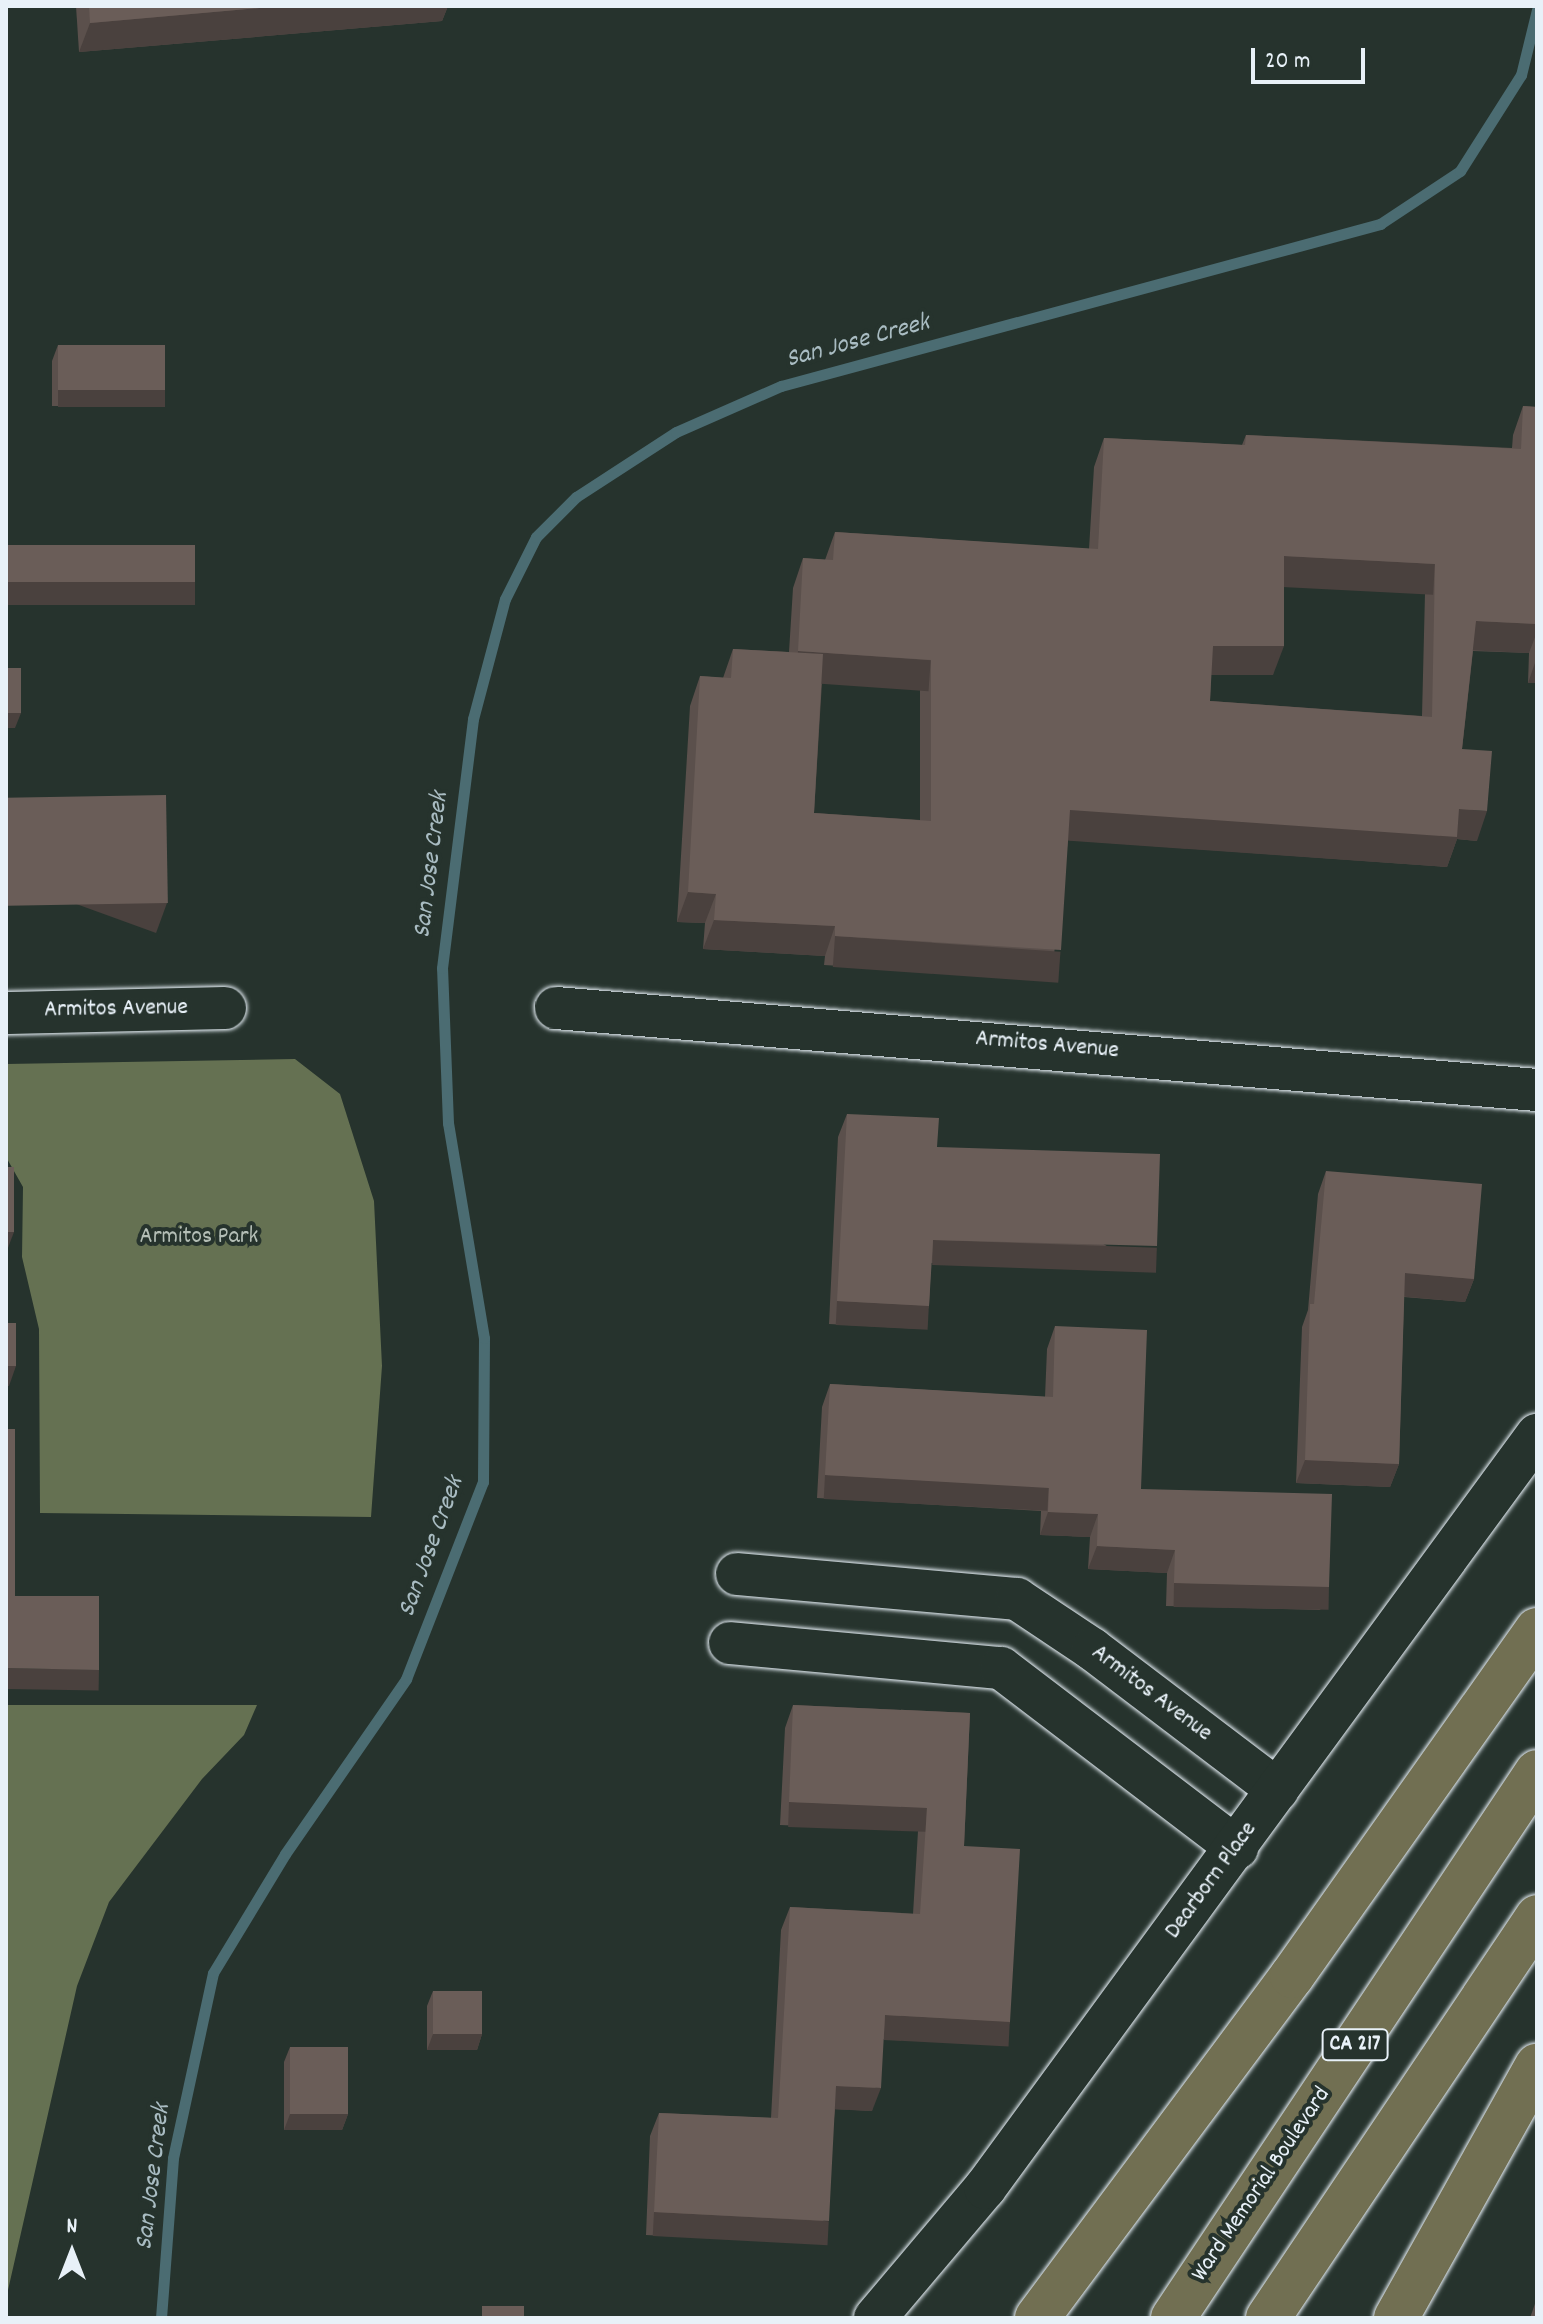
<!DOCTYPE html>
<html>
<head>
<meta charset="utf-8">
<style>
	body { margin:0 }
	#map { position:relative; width:1543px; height:2324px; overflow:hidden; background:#26332d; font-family:Dekko,sans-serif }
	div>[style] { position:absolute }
	.green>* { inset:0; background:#657152 }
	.stream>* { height:11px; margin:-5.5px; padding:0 5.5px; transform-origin:5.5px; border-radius:5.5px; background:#4b6c72 }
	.roads { filter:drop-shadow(0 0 2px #e8f1f8) drop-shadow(0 0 2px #e8f1f8) }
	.minor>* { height:42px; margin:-21px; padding:0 21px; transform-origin:21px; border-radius:21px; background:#26332d }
	.highway>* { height:44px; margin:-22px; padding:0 22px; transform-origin:22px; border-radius:22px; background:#716f52 }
	.wall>* { inset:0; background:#5b504c }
	.shaded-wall>* { inset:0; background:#4a413e; transform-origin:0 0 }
	.building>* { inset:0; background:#6a5d58; transform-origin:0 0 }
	span { translate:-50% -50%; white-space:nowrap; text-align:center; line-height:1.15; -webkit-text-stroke:8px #26332d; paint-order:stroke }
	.shield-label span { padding:2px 6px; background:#26332d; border:2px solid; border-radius:6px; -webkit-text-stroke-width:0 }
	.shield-label { font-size:22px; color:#e8f1f8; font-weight:700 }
	.street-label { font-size:24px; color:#e8f1f8 }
	.park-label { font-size:24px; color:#b4beb6 }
	.water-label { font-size:26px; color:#a9bcc2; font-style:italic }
	.frame { position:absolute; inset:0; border:8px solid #e8f1f8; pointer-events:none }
	.north { position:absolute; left:32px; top:2212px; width:80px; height:80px; -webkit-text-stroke:6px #26332d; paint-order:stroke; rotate:0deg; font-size:22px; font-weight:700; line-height:32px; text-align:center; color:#e8f1f8 }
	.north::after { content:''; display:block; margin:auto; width:28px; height:36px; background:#e8f1f8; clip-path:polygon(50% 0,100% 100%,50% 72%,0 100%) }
	.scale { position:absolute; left:1251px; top:48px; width:114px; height:36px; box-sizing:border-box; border:4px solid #e8f1f8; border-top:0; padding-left:10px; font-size:24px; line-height:28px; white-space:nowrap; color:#e8f1f8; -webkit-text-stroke:6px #26332d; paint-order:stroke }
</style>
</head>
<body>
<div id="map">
	<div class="green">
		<div style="clip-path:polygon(295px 1059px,340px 1094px,374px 1201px,382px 1366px,371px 1517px,40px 1513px,39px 1329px,22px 1257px,23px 1187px,6px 1157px,6px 1064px)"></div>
		<div style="clip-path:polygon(6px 1705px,257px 1705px,244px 1735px,202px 1779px,109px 1902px,77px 1986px,6px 2299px)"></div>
	</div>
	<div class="stream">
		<div style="left:161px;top:2318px;width:160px;rotate:-85.7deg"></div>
		<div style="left:173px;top:2158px;width:189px;rotate:-77.8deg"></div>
		<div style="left:213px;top:1973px;width:139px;rotate:-58.8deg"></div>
		<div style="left:285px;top:1854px;width:213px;rotate:-55.3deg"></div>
		<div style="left:406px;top:1679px;width:212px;rotate:-68.7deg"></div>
		<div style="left:483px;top:1482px;width:144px;rotate:-89.6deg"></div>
		<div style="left:484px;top:1338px;width:218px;rotate:-99.5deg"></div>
		<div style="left:448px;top:1123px;width:155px;rotate:-92.2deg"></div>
		<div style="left:442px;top:968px;width:251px;rotate:-82.9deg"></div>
		<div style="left:473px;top:719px;width:124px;rotate:-75.1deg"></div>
		<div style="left:505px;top:599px;width:69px;rotate:-63.4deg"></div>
		<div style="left:536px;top:537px;width:57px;rotate:-45deg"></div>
		<div style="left:576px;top:497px;width:119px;rotate:-33deg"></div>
		<div style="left:676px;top:432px;width:115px;rotate:-23.7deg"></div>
		<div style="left:781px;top:386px;width:621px;rotate:-15.13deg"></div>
		<div style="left:1380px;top:224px;width:96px;rotate:-33.5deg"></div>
		<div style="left:1460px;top:171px;width:114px;rotate:-57.6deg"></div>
		<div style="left:1521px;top:75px;width:67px;rotate:-76.2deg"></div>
	</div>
	<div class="roads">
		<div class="minor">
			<div style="left:556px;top:1008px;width:984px;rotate:4.78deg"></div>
			<div style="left:6px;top:1013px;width:219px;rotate:-1.3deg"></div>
			<div style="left:737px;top:1574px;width:281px;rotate:5.1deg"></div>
			<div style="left:1017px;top:1599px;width:90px;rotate:33.7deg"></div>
			<div style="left:1092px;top:1649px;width:233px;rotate:37.2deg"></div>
			<div style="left:730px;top:1643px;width:272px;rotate:5.3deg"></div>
			<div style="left:1001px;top:1668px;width:297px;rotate:37.3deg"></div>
			<div style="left:875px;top:2318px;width:170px;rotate:-49.8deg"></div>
			<div style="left:985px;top:2188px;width:934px;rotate:-53.76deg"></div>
		</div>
		<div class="highway">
			<div style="left:1037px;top:2318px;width:427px;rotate:-53.3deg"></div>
			<div style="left:1292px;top:1976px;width:424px;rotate:-54.7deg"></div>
			<div style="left:1173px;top:2318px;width:656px;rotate:-56.31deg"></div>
			<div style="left:1268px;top:2318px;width:483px;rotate:-56.1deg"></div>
			<div style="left:1396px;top:2318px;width:289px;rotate:-60.8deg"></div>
		</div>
	</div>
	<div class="wall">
		<div style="clip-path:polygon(76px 6px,448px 6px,442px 21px,79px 52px)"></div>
		<div style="clip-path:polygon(58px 345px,165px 390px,159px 406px,52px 406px,52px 361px)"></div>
		<div style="clip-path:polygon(evenodd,1523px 406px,1537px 407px,1537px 683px,1528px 683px,1529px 653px,1473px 651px,1462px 749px,1477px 841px,1457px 839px,1447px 867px,1068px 840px,1051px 979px,824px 965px,825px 956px,703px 949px,705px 923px,677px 922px,690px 706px,700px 676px,723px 678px,733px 649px,789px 652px,793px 588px,803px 558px,825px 560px,835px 532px,1089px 549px,1094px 467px,1104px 438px,1242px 445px,1246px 435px,1512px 448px,1513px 435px,1523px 406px,1284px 586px,1425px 593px,1422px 716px,1210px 701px,1211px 675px,1273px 675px,1284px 586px,1523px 406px,822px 682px,920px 689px,920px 820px,814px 813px,822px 682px)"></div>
		<div style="clip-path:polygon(847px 1114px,937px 1147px,1148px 1270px,931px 1263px,929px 1306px,921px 1329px,829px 1324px,838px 1137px)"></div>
		<div style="clip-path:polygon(1326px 1171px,1474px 1279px,1465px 1302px,1404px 1297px,1399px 1464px,1390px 1487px,1296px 1483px,1302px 1327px,1308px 1310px,1318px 1194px)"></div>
		<div style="clip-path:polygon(1055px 1326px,1141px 1489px,1321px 1610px,1166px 1606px,1167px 1573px,1088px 1569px,1090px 1537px,1040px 1535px,1041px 1511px,817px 1498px,822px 1407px,830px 1384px,1045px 1397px,1047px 1349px)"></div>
		<div style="clip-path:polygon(793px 1705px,970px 1713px,964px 1846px,1010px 2022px,1002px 2045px,883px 2039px,872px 2111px,835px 2109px,821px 2244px,646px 2235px,650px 2136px,659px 2113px,771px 2118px,781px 1930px,790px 1907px,913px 1914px,918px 1831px,780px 1825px,785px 1728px)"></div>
		<div style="clip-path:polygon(433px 1991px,482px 2034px,477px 2050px,427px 2050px,427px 2006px)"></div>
		<div style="clip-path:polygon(290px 2047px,348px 2114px,342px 2130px,284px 2130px,284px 2062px)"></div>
		<div style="clip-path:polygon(1537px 2298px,1537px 2318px,1530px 2318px)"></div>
	</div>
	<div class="shaded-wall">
		<div style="clip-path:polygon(282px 6px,448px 6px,442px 21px,79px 52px,90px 23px)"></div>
		<div style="clip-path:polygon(540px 6px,598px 6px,539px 8px)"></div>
		<div style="left:58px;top:390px;width:107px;height:17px"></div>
		<div style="left:1284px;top:556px;width:151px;height:31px;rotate:3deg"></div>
		<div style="left:6px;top:582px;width:189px;height:23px"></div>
		<div style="clip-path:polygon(1476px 621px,1537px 624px,1537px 632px,1529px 653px,1465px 650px)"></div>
		<div style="clip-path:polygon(1213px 646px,1284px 646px,1273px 675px,1202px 675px)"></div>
		<div style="left:798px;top:651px;width:133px;height:31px;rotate:4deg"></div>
		<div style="clip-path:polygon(1537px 657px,1537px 683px,1528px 683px)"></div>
		<div style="clip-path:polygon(6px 713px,21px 713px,15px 728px,6px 728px)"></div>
		<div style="clip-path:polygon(1459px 809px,1487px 811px,1477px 841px,1457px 839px,1447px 867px,1059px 840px,1070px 810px)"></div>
		<div style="clip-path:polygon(688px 892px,716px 894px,705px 923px,677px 922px)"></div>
		<div style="left:167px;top:903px;width:32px;height:161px;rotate:110deg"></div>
		<div style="clip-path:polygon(714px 920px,835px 926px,825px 956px,703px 949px)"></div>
		<div style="left:835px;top:936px;width:226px;height:31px;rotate:4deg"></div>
		<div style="clip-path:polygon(6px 1232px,14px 1232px,6px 1253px)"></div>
		<div style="left:933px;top:1240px;width:224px;height:25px;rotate:2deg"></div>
		<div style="clip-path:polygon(1405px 1273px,1474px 1279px,1465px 1302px,1397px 1296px)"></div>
		<div style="left:837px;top:1301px;width:92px;height:24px;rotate:3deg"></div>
		<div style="clip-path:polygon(6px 1366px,16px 1366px,9px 1386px,6px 1386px)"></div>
		<div style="clip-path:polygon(1305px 1460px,1399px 1464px,1390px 1487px,1296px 1483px)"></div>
		<div style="left:825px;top:1475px;width:224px;height:24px;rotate:3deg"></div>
		<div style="clip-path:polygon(1048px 1512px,1098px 1514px,1090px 1537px,1040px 1535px)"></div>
		<div style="clip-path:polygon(1097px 1546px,1175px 1550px,1167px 1573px,1088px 1569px)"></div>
		<div style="left:1174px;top:1583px;width:155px;height:24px;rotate:1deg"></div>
		<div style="left:6px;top:1668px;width:93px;height:21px;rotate:1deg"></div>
		<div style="left:789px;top:1802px;width:138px;height:25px;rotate:2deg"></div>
		<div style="left:885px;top:2015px;width:125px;height:25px;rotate:3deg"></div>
		<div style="clip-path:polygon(433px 2034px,482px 2034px,477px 2050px,427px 2050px)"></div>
		<div style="clip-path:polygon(836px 2086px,881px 2088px,872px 2111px,827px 2109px)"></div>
		<div style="clip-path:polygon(290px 2114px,348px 2114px,342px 2130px,284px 2130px)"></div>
		<div style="left:654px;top:2212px;width:175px;height:24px;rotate:3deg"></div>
	</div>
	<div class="building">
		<div style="clip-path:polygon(89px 6px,282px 6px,90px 23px)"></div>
		<div style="left:58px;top:345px;width:107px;height:45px"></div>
		<div style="clip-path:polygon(evenodd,1523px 406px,1537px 407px,1537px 624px,1476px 621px,1462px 749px,1492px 751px,1487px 811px,1459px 809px,1457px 837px,1070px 810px,1061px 950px,835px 936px,835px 926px,714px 920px,716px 894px,688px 892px,700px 676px,731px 678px,733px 649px,823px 654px,814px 813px,931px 821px,931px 660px,798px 651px,803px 558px,833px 560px,835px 532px,1098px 549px,1104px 438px,1245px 445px,1246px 435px,1521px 449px,1523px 406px,1284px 556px,1435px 564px,1432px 717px,1210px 701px,1213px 646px,1284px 646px,1284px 556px)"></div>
		<div style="left:6px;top:545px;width:189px;height:37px"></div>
		<div style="left:6px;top:668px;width:15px;height:45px"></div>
		<div style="left:166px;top:795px;width:108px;height:160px;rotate:89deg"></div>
		<div style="clip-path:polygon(847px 1114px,939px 1118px,937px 1147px,1160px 1154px,1157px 1246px,933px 1240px,929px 1306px,837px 1301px)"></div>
		<div style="left:6px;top:1167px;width:8px;height:65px"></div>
		<div style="clip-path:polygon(1326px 1171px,1482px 1184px,1474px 1279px,1405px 1273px,1399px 1464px,1305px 1460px,1310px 1304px,1314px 1304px)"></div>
		<div style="left:6px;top:1323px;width:10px;height:43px"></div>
		<div style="clip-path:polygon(1055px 1326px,1147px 1330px,1141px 1489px,1332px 1494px,1329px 1587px,1174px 1583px,1175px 1550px,1097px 1546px,1098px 1514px,1048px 1512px,1049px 1488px,825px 1475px,830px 1384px,1053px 1397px)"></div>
		<div style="clip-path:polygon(6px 1429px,15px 1429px,15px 1596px,99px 1596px,99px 1670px,6px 1668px)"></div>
		<div style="clip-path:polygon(793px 1705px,970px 1713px,964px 1846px,1020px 1849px,1010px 2022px,885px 2015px,881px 2088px,836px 2086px,829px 2221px,654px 2212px,659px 2113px,778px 2118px,790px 1907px,920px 1914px,927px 1808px,789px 1802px)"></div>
		<div style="left:433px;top:1991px;width:49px;height:43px"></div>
		<div style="left:290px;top:2047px;width:58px;height:67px"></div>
		<div style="left:482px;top:2306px;width:42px;height:12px"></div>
	</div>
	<div class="shield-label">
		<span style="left:1355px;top:2045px">CA 217</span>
	</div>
	<div class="street-label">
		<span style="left:116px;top:1010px;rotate:-1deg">Armitos Avenue</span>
		<span style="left:1047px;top:1046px;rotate:5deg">Armitos Avenue</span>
		<span style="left:1151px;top:1694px;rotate:37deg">Armitos Avenue</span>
		<span style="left:1212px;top:1881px;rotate:-54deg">Dearborn Place</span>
		<span style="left:1262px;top:2185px;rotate:-56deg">Ward Memorial Boulevard</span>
	</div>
	<div class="park-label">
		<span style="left:199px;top:1238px">Armitos Park</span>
	</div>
	<div class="water-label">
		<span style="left:858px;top:342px;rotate:-15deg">San Jose Creek</span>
		<span style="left:432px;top:865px;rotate:-83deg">San Jose Creek</span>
		<span style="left:432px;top:1547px;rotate:-70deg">San Jose Creek</span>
		<span style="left:154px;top:2177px;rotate:-83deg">San Jose Creek</span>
	</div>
	<div class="frame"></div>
	<div class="north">N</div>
	<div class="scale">20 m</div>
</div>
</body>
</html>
